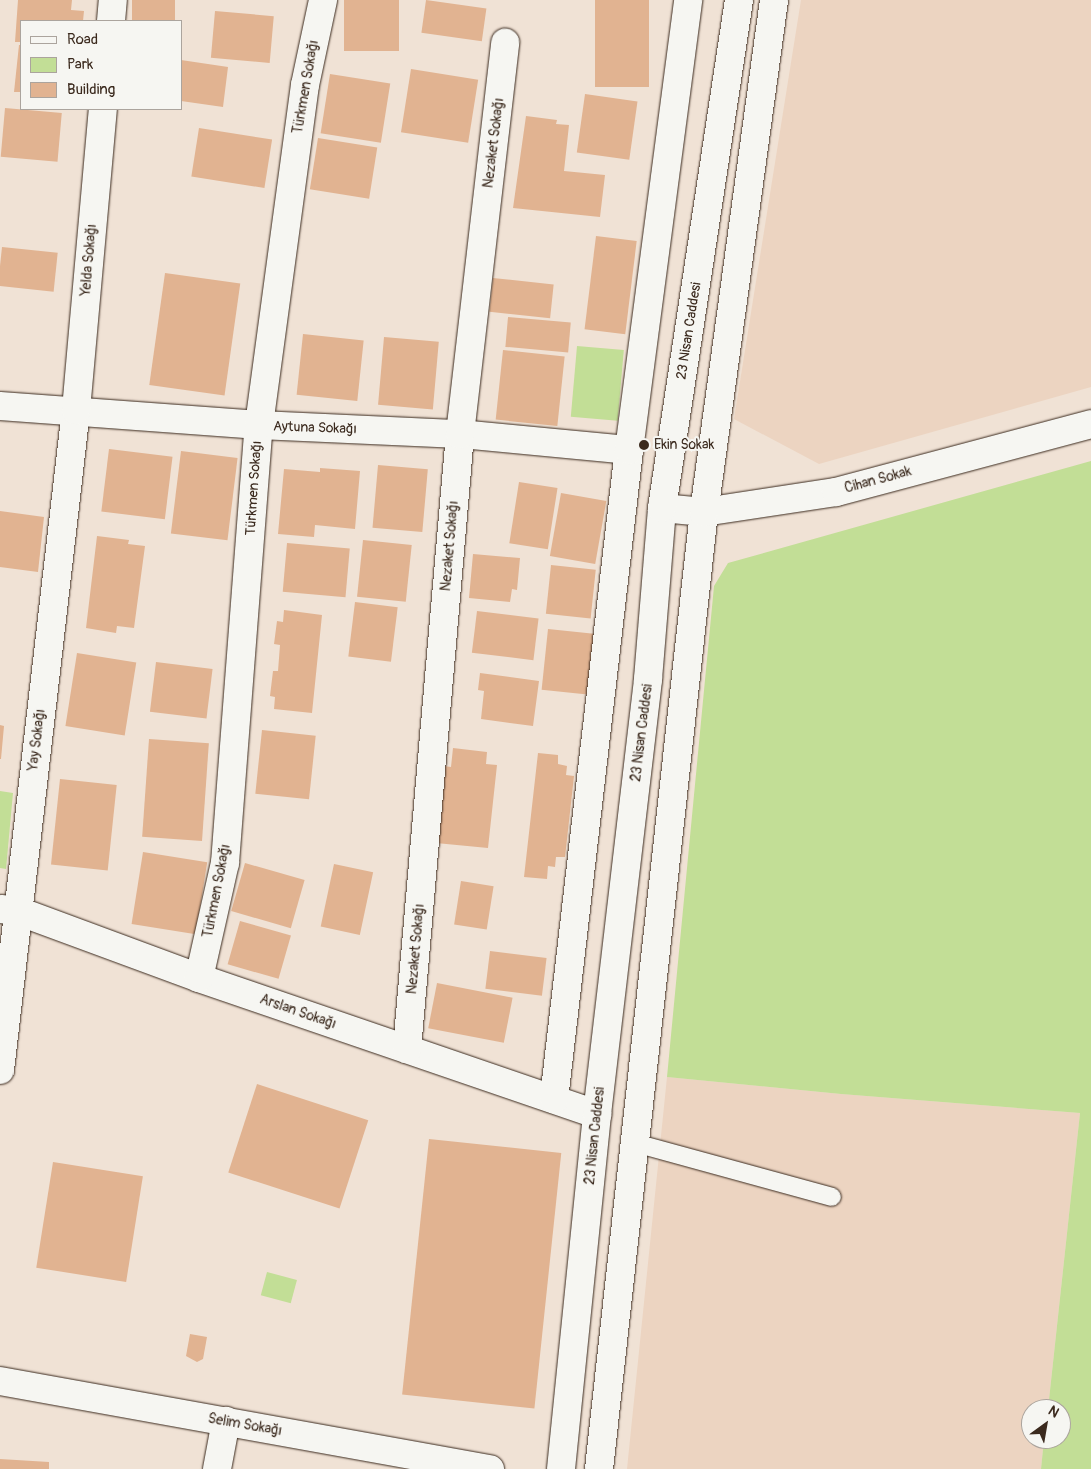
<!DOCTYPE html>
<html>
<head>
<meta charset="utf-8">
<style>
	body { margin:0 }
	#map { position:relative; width:1091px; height:1469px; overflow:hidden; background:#f0e2d5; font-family:Pangolin,sans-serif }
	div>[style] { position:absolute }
	.built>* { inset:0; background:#ecd4c1 }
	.green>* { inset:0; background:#c2de96; transform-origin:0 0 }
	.building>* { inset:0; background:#e1b391; transform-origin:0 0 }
	.roads { filter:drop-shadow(0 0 1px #3b2a1e) drop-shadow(0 0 1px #3b2a1e) }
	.service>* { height:18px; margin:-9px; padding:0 9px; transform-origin:9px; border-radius:9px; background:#f6f6f2 }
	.minor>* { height:28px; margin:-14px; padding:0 14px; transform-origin:14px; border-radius:14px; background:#f6f6f2 }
	.tertiary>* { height:28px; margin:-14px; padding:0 14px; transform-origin:14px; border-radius:14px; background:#f6f6f2 }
	.dots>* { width:14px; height:14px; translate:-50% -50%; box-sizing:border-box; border:2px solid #f6f6f2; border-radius:50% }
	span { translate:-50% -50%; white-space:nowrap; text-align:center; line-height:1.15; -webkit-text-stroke:4px #f6f6f2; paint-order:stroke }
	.street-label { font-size:14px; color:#3b2a1e }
	.poi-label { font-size:14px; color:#3b2a1e }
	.left { translate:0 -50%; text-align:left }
	.legend { position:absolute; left:20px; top:20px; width:162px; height:90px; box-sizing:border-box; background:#f6f6f2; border:1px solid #aba49d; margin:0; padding:6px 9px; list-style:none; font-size:15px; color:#3b2a1e }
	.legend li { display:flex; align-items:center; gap:10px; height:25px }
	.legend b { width:25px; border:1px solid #aba49d }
	.north { position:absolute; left:1021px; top:1399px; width:50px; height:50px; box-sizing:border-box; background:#f6f6f2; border:1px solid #aba49d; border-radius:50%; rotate:32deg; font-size:14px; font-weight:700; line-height:20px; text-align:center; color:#3b2a1e }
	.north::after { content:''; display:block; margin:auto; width:18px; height:22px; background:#3b2a1e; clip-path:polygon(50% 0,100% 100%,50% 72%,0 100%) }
</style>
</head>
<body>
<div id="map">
	<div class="built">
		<div style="clip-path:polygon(801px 0,1091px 0,1091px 387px,819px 464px,734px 419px)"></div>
		<div style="clip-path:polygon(667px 1077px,841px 1094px,1080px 1113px,1048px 1409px,1031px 1409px,1031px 1439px,1044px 1439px,1041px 1469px,627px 1469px)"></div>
	</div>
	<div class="green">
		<div style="left:577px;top:346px;width:47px;height:71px;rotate:5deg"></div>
		<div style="clip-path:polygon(1091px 461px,1091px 1469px,1041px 1469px,1044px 1439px,1061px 1439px,1061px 1409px,1048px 1409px,1080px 1113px,841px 1094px,667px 1077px,714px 586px,728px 563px)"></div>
		<div style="clip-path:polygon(0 791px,13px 793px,6px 869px,0 868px)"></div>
		<div style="left:267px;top:1272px;width:31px;height:24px;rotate:15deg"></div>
	</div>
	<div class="building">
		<div style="clip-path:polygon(18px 0,72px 0,71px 10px,84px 11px,83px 21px,21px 21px,21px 42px,15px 42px)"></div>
		<div style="left:132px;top:0;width:43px;height:21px"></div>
		<div style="left:344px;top:0;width:55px;height:51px"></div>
		<div style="left:426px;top:0;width:61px;height:33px;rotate:8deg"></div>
		<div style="left:595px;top:0;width:54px;height:87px"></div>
		<div style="left:215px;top:11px;width:59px;height:47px;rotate:5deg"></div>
		<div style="clip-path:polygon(19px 45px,21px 45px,21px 92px,14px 92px)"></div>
		<div style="clip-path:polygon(181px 60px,228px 67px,223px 107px,181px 101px)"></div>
		<div style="left:411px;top:69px;width:68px;height:64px;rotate:9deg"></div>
		<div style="left:330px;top:74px;width:61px;height:60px;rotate:9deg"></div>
		<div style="left:585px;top:94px;width:53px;height:59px;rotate:8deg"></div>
		<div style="left:5px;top:108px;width:57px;height:49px;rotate:5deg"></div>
		<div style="clip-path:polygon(526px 116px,557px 120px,556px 124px,569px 125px,564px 171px,605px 175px,600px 217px,513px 208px)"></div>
		<div style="left:199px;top:128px;width:74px;height:49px;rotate:9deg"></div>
		<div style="left:318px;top:138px;width:60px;height:52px;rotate:9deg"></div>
		<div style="left:596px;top:236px;width:41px;height:94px;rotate:7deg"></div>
		<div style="left:2px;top:247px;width:56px;height:39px;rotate:6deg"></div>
		<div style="left:165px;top:273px;width:76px;height:113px;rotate:8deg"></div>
		<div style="left:493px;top:278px;width:61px;height:34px;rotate:6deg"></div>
		<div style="left:508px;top:317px;width:63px;height:30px;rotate:5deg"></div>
		<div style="left:303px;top:334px;width:61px;height:61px;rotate:6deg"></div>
		<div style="left:384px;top:337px;width:55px;height:68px;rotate:5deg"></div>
		<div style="left:503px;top:350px;width:62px;height:70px;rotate:6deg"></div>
		<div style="left:109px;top:449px;width:64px;height:63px;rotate:7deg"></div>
		<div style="left:181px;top:451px;width:57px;height:83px;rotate:7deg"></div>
		<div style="left:378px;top:465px;width:50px;height:63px;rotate:5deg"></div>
		<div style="clip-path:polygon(320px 468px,360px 471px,355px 529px,315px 525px,314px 537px,278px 534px,284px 469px,320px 472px)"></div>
		<div style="left:519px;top:482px;width:39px;height:62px;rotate:9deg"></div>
		<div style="left:561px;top:493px;width:46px;height:64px;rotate:10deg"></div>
		<div style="clip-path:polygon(0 511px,44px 517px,38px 572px,0 567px)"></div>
		<div style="clip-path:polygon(97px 536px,129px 540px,128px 544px,145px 546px,134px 628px,117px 626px,116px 633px,86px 628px)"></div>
		<div style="left:363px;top:540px;width:49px;height:57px;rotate:6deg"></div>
		<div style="left:287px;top:543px;width:63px;height:49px;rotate:5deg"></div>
		<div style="clip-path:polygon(473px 554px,520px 558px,517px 590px,512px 589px,510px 602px,469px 598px)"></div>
		<div style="left:551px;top:565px;width:45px;height:49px;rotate:6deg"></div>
		<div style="left:355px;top:602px;width:43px;height:55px;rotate:7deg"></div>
		<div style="clip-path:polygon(284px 610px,322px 615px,312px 713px,274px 709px,275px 697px,270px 696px,273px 671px,278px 671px,280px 645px,274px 644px,277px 621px,283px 622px)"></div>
		<div style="left:477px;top:611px;width:62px;height:42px;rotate:7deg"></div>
		<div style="left:548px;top:629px;width:46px;height:61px;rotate:6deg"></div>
		<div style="left:77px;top:653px;width:60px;height:74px;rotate:9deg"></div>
		<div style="left:156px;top:662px;width:57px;height:50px;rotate:7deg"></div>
		<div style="clip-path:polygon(480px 673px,539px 681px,533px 726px,481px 719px,484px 691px,478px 690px)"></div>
		<div style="clip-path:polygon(0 725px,4px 726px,1px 759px,0 759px)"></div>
		<div style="left:262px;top:730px;width:54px;height:64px;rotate:6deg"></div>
		<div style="left:149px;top:739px;width:60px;height:98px;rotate:4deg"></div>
		<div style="clip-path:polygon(453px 748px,487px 752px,486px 764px,497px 765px,488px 848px,436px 843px,444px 766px,451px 767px)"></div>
		<div style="clip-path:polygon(538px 753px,558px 755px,558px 764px,567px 766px,566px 775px,574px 776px,565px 857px,556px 857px,555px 867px,548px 866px,547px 879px,524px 877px)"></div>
		<div style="left:60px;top:779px;width:57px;height:86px;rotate:6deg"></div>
		<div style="left:143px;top:852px;width:65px;height:73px;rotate:9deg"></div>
		<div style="left:245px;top:863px;width:62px;height:50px;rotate:16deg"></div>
		<div style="left:334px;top:864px;width:40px;height:64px;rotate:12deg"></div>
		<div style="left:461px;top:881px;width:33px;height:44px;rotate:9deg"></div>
		<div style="left:240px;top:921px;width:53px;height:45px;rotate:16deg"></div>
		<div style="left:490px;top:951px;width:57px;height:38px;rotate:7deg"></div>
		<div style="left:437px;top:983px;width:77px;height:46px;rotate:11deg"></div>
		<div style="left:257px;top:1084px;width:117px;height:93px;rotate:18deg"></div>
		<div style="left:429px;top:1139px;width:133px;height:257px;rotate:6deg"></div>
		<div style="left:53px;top:1162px;width:91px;height:107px;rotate:9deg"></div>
		<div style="clip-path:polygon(190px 1334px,207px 1337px,203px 1359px,197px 1362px,186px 1356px)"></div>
		<div style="clip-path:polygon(0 1459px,49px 1462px,49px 1469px,0 1469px)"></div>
	</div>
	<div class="roads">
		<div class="service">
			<div style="left:635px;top:1143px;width:204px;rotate:15.3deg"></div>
		</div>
		<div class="minor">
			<div style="left:111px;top:21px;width:21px;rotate:-85deg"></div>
			<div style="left:0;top:406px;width:260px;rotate:4.2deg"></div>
			<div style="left:259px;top:425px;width:201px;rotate:2.6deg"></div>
			<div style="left:460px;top:434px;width:170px;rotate:5.4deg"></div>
			<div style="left:662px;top:508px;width:42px;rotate:5.4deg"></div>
			<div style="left:704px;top:512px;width:134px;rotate:-8.6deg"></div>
			<div style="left:836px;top:492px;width:264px;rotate:-14.9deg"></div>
			<div style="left:1px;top:909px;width:17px;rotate:7deg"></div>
			<div style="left:18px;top:911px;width:193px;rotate:20.3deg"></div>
			<div style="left:199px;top:978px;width:421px;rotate:18.9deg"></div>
			<div style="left:199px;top:978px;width:118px;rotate:-77.3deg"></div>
			<div style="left:225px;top:863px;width:439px;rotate:-85.6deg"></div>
			<div style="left:259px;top:425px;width:343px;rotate:-82.3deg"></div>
			<div style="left:305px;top:85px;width:87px;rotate:-78deg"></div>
			<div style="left:407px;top:1049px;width:617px;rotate:-85.07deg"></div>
			<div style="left:460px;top:434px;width:394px;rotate:-83.4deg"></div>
			<div style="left:0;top:1070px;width:664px;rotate:-83.43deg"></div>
			<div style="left:76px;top:410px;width:302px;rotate:-84.9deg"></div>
			<div style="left:554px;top:1099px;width:653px;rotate:-83.41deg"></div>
			<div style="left:629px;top:450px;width:454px;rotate:-82.5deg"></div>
			<div style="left:0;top:1381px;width:498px;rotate:10.2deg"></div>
			<div style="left:217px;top:1469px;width:49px;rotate:-79.4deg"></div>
		</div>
		<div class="tertiary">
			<div style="left:561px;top:1469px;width:357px;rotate:-84.2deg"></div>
			<div style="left:597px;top:1114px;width:438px;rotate:-83.3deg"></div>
			<div style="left:648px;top:679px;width:172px;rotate:-85.3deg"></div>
			<div style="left:662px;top:508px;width:514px;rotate:-81.38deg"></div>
			<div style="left:599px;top:1469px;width:963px;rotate:-83.74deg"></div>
			<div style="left:704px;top:512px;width:517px;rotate:-82.21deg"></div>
		</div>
	</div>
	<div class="dots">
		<div style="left:644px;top:445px;background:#3b2a1e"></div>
	</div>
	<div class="street-label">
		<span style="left:306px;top:87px;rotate:-80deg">Türkmen Sokağı</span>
		<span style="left:494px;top:143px;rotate:-83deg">Nezaket Sokağı</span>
		<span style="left:89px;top:260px;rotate:-85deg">Yelda Sokağı</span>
		<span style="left:689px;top:331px;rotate:-81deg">23 Nisan Caddesi</span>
		<span style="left:315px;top:428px;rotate:2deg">Aytuna Sokağı</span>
		<span style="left:878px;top:480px;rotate:-15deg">Cihan Sokak</span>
		<span style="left:254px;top:488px;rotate:-86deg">Türkmen Sokağı</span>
		<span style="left:450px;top:546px;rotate:-85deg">Nezaket Sokağı</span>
		<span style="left:642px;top:733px;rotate:-83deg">23 Nisan Caddesi</span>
		<span style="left:37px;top:740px;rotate:-83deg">Yay Sokağı</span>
		<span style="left:217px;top:891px;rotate:-79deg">Türkmen Sokağı</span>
		<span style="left:416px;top:949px;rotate:-85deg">Nezaket Sokağı</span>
		<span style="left:298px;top:1012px;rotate:19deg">Arslan Sokağı</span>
		<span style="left:595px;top:1136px;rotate:-84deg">23 Nisan Caddesi</span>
		<span style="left:245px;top:1425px;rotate:10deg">Selim Sokağı</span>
	</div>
	<div class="poi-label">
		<span class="left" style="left:654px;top:445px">Ekin Sokak</span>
	</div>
	<ul class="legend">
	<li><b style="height:6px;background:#f6f6f2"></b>Road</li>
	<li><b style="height:14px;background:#c2de96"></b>Park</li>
	<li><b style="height:14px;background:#e1b391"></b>Building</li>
	</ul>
	<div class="north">N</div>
</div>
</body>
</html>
